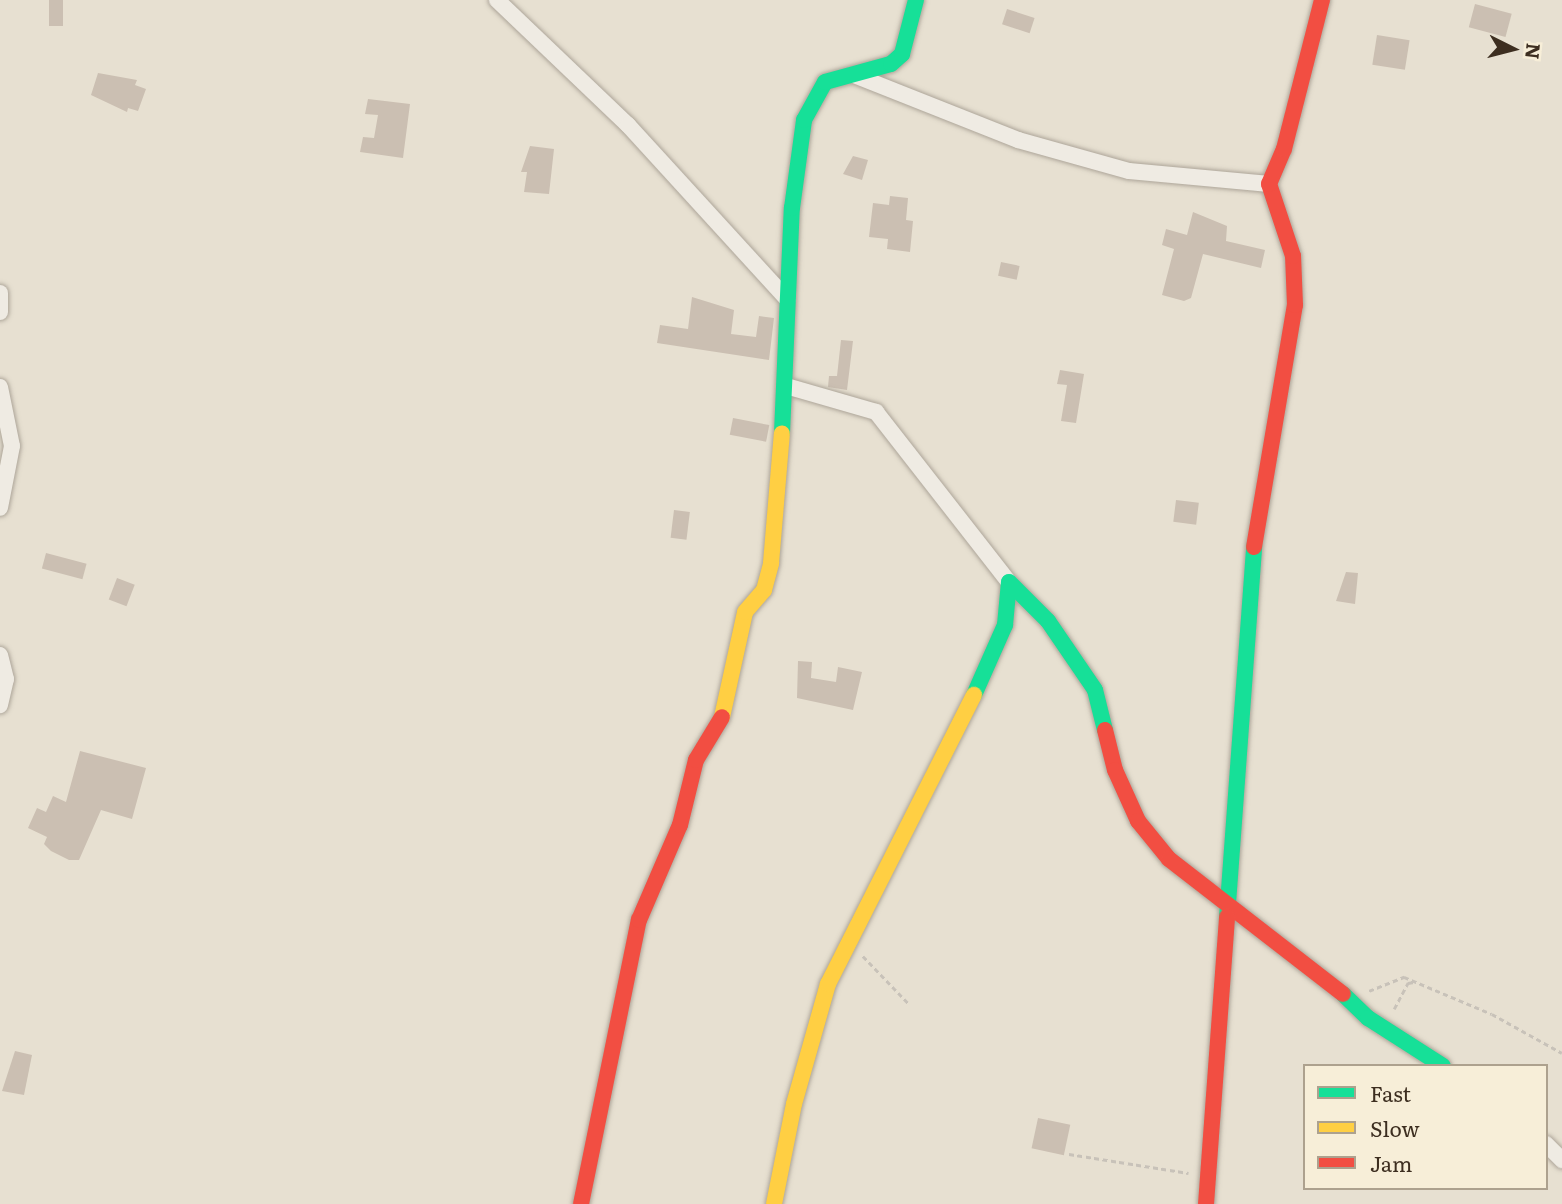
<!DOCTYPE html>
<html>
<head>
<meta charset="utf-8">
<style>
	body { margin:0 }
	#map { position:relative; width:1562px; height:1204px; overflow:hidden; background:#e7e0d1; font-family:Literata,serif }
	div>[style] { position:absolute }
	.building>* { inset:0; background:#cbbfb2; transform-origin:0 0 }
	.path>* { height:2.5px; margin-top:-1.25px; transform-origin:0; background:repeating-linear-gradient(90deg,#c8c2b9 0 5px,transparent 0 8.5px) }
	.roads { filter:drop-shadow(0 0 2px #ada599) drop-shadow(0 0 2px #ada599) }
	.street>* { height:16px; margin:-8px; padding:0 8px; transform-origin:8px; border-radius:8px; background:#efebe3 }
	.fast>* { height:16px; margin:-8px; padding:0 8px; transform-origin:8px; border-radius:8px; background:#16e098 }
	.slow>* { height:16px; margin:-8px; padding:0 8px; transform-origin:8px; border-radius:8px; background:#ffcf43 }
	.jam>* { height:16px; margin:-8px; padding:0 8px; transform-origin:8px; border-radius:8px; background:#f24e42 }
	span { translate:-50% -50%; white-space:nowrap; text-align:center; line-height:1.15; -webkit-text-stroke:5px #f7eed8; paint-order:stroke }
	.legend { position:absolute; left:1303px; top:1064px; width:245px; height:126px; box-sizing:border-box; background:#f7eed8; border:2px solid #ada18e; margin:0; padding:9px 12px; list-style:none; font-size:21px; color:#3d2e20 }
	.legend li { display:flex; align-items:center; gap:14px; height:35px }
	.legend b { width:35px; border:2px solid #ada18e }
	.north { position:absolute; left:1478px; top:14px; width:70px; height:70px; -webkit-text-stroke:5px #f7eed8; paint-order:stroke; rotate:96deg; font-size:19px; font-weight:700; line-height:28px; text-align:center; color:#3d2e20 }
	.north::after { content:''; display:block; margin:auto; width:24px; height:32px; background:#3d2e20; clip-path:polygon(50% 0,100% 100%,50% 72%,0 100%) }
</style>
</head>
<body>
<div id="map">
	<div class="building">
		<div style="left:49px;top:0;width:14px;height:26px"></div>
		<div style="left:1475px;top:4px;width:38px;height:24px;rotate:15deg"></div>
		<div style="left:1007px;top:9px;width:29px;height:16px;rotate:18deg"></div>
		<div style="left:1377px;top:35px;width:33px;height:30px;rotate:9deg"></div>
		<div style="clip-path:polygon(98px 73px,137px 80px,135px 85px,146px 89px,138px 111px,128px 108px,127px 112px,91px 95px)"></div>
		<div style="clip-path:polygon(368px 99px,410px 104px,403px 158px,360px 152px,363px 137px,374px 138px,378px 115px,365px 114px)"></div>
		<div style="clip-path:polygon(530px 146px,554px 149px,549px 194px,524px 192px,527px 172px,521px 172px)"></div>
		<div style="clip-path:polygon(853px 156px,868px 160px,862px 180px,843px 174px)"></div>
		<div style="clip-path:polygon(890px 196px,908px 198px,906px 220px,913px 221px,910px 252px,887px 249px,888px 239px,869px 237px,873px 203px,889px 205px)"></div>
		<div style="clip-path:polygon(1193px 212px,1227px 226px,1226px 241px,1265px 250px,1261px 268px,1203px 254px,1191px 298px,1184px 301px,1162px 295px,1174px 249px,1162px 245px,1166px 229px,1187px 235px)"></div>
		<div style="left:1001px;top:262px;width:19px;height:14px;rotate:12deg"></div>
		<div style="clip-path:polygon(692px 297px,734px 310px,731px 334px,756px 337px,759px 316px,774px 318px,769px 360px,657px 343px,660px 325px,688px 329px)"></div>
		<div style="clip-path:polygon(841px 340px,853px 341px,847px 390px,828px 387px,829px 376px,837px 376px)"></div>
		<div style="clip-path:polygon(1060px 370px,1084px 374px,1076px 423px,1061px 421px,1067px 385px,1057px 384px)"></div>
		<div style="left:733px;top:418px;width:37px;height:17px;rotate:11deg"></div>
		<div style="left:1176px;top:500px;width:23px;height:22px;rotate:7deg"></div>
		<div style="left:674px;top:510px;width:16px;height:28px;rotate:7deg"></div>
		<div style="left:46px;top:553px;width:42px;height:16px;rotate:15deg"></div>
		<div style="clip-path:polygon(1346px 572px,1358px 573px,1355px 604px,1336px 601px)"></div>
		<div style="left:117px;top:578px;width:19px;height:23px;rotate:21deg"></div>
		<div style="clip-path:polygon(798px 661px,812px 662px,811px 678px,836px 682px,838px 667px,862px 672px,853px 710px,797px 698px)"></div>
		<div style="clip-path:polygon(80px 751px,146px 768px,132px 819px,101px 810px,79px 860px,69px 860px,51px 851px,44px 844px,47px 837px,28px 828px,37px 808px,46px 812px,53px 796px,66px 802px)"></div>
		<div style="clip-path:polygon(15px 1051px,32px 1055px,24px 1095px,2px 1091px)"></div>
		<div style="left:1038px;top:1118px;width:33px;height:31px;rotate:12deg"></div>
	</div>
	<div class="path">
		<div style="left:863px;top:956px;width:66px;rotate:46.2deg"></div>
		<div style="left:1369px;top:991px;width:38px;rotate:-22deg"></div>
		<div style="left:1404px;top:977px;width:95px;rotate:22.8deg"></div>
		<div style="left:1492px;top:1014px;width:80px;rotate:29.1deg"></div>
		<div style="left:1394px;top:1009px;width:30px;rotate:-62deg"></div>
		<div style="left:1408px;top:983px;width:6px;rotate:-9deg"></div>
		<div style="left:1069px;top:1154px;width:121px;rotate:9deg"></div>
	</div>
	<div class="roads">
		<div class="street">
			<div style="left:497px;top:0;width:181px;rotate:43.7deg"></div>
			<div style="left:628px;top:125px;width:236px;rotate:47.6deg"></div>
			<div style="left:854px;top:75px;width:176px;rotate:21.6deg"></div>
			<div style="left:1018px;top:140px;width:115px;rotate:15.6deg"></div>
			<div style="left:1129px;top:171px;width:141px;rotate:5.3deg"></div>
			<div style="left:0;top:293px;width:19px;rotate:90deg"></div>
			<div style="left:786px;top:386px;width:94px;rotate:16.1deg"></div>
			<div style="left:876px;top:412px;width:216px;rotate:52deg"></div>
			<div style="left:0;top:387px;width:60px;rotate:78.5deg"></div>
			<div style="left:12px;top:446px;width:63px;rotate:101deg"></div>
			<div style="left:0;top:655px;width:25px;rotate:76deg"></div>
			<div style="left:6px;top:679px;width:27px;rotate:103deg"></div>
			<div style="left:1546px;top:1144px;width:23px;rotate:45deg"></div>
		</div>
		<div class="fast">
			<div style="left:782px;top:433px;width:225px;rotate:-87.5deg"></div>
			<div style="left:792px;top:208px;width:89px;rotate:-82.2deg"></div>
			<div style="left:804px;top:120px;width:43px;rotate:-61.1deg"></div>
			<div style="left:825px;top:82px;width:68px;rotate:-15.3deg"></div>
			<div style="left:891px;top:64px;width:15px;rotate:-42deg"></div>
			<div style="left:902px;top:54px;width:56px;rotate:-75.5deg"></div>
			<div style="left:974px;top:695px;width:77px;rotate:-66.1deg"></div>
			<div style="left:1005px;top:625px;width:43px;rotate:-84.7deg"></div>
			<div style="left:1009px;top:582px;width:55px;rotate:45deg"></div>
			<div style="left:1048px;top:621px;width:83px;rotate:55.7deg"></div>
			<div style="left:1095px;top:690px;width:41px;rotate:76deg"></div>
			<div style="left:1227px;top:917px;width:371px;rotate:-85.8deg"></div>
			<div style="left:1343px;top:994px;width:35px;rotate:44deg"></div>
			<div style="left:1368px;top:1018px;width:89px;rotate:32.6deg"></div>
		</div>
		<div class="slow">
			<div style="left:722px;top:717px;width:107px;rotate:-77.6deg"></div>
			<div style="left:745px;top:612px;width:29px;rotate:-49deg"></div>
			<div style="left:764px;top:590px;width:28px;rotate:-75deg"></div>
			<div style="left:771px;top:563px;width:130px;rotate:-85.2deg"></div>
			<div style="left:774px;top:1204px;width:102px;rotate:-78.7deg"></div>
			<div style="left:794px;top:1104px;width:125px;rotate:-74.2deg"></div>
			<div style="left:828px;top:984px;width:324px;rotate:-63.2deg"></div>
		</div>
		<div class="jam">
			<div style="left:1254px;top:547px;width:245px;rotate:-80.4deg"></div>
			<div style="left:1295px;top:305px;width:49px;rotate:-92.3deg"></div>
			<div style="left:1293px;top:256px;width:76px;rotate:-108.4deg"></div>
			<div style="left:1269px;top:184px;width:38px;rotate:-67deg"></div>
			<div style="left:1284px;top:149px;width:154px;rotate:-75.7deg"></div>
			<div style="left:1105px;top:730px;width:41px;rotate:76deg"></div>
			<div style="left:1115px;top:770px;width:56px;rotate:65.7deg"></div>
			<div style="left:1138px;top:821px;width:49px;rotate:50.8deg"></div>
			<div style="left:1169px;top:859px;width:220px;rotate:37.8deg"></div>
			<div style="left:581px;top:1204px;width:290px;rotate:-78.5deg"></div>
			<div style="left:639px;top:920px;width:103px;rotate:-66.7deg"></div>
			<div style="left:680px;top:825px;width:67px;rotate:-76.2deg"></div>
			<div style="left:696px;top:760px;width:50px;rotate:-58.8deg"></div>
			<div style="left:1206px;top:1204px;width:288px;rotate:-85.8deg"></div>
		</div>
	</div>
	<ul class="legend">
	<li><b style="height:9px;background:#16e098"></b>Fast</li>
	<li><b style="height:9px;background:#ffcf43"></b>Slow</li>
	<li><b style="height:9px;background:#f24e42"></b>Jam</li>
	</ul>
	<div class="north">N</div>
</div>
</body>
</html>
